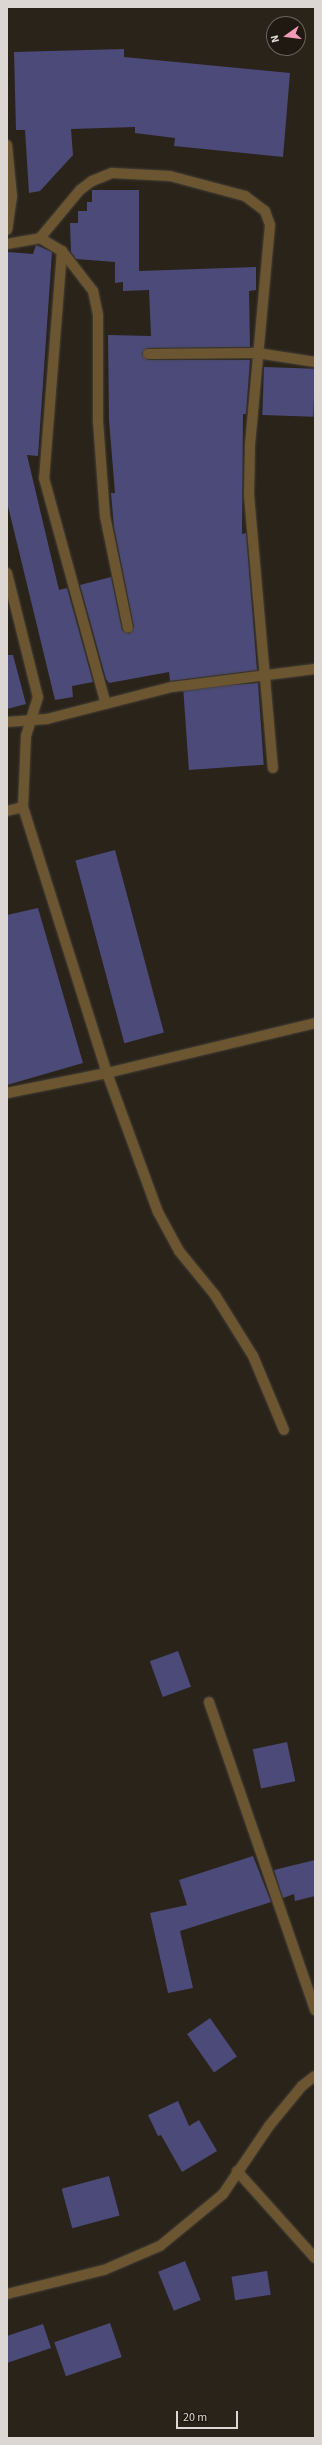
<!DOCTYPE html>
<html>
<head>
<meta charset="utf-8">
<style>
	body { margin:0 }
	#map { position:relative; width:322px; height:2445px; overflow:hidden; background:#2a231a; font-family:"Source Sans 3",sans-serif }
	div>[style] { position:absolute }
	.building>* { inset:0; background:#4c4a78; transform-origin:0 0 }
	.roads { filter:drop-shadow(0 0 1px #464037) drop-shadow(0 0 1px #464037) }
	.minor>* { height:10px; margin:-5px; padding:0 5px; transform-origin:5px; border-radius:5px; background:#6b5631 }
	span { translate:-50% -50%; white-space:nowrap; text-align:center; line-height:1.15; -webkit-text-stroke:3px #201911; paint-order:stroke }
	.frame { position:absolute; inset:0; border:8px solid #dcd7d2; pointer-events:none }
	.north { position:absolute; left:266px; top:16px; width:40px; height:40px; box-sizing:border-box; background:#201911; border:1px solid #6b655e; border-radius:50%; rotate:256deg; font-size:11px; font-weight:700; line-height:16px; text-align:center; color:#dcd7d2 }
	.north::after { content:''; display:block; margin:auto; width:14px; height:18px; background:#f09ab7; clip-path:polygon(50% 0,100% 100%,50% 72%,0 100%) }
	.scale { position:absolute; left:176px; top:2411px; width:62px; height:18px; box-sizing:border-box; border:2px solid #dcd7d2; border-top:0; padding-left:5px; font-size:12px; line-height:14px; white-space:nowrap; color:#dcd7d2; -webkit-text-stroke:3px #201911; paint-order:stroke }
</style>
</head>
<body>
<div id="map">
	<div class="building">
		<div style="clip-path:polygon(124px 49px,124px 57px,290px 73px,283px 157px,174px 146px,175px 138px,135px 133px,135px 127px,71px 129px,73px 155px,40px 191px,29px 193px,25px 130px,16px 130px,14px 52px)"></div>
		<div style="clip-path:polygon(92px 190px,139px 190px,139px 271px,256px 267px,256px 290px,249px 291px,250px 347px,148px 348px,142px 354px,148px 360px,250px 360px,246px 414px,243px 414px,242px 534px,246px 533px,257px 670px,170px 681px,169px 672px,109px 683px,106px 679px,80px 585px,111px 577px,122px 630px,129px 634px,134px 627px,114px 527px,111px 493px,115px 493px,109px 420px,108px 335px,151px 336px,149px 290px,123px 291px,123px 282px,115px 283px,115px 262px,76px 259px,71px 252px,70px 223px,78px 223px,78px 211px,87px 211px,87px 202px,92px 202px)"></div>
		<div style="clip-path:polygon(36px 245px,52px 252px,38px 456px,27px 455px,59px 590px,67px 588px,93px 682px,72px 686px,73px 697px,55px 700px,7px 502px,8px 252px,33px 254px)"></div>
		<div style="left:264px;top:367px;width:51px;height:48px;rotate:2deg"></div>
		<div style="clip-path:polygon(7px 655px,13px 655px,26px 704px,7px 709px)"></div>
		<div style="left:258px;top:683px;width:82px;height:75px;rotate:86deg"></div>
		<div style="left:115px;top:850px;width:189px;height:41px;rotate:75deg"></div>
		<div style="clip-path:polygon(38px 908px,83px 1063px,7px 1085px,7px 915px)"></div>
		<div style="left:178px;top:1651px;width:38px;height:30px;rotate:70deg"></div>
		<div style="left:287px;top:1742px;width:40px;height:35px;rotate:78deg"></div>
		<div style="clip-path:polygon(253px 1856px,271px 1902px,180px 1931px,193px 1988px,168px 1993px,150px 1913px,187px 1905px,179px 1880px)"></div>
		<div style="clip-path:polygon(315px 1860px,315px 1896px,295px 1901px,294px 1894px,283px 1898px,274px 1870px)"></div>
		<div style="left:210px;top:2018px;width:47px;height:28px;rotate:55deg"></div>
		<div style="clip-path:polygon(178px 2101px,189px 2126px,199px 2120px,217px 2151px,182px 2172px,161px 2135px,158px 2136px,148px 2115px)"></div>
		<div style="left:109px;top:2176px;width:41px;height:49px;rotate:75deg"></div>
		<div style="left:185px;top:2261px;width:42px;height:29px;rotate:68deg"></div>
		<div style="left:267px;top:2271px;width:24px;height:36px;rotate:81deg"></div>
		<div style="left:110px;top:2323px;width:36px;height:59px;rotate:71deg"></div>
		<div style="clip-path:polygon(43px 2324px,51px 2348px,7px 2363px,7px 2336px)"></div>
	</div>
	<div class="roads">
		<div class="minor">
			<div style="left:7px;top:145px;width:51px;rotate:84.4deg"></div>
			<div style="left:12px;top:196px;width:34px;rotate:98deg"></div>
			<div style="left:40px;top:238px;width:26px;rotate:31deg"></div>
			<div style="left:62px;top:251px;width:228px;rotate:94.5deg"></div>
			<div style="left:44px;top:478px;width:234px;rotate:74.7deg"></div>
			<div style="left:7px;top:244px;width:34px;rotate:-10deg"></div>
			<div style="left:40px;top:238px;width:62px;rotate:-50.2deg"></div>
			<div style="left:80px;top:190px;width:15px;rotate:-37deg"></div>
			<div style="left:92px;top:181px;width:22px;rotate:-22deg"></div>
			<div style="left:112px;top:173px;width:58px;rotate:3deg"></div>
			<div style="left:170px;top:176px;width:78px;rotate:14.9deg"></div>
			<div style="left:245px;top:196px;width:25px;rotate:37deg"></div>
			<div style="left:265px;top:211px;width:15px;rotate:70deg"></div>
			<div style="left:270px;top:225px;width:219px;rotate:95.2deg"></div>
			<div style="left:250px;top:443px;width:52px;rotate:91.1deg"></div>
			<div style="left:249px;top:495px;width:274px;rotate:85deg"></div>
			<div style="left:62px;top:251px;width:51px;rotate:52.2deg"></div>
			<div style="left:93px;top:291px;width:25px;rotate:78deg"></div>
			<div style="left:98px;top:315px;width:106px;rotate:90deg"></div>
			<div style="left:98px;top:421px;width:95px;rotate:85.8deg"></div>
			<div style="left:105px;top:516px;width:114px;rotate:78.4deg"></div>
			<div style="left:148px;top:354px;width:109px;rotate:-0.5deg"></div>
			<div style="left:257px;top:353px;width:59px;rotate:8.8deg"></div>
			<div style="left:7px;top:573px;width:128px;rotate:76deg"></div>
			<div style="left:38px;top:697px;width:41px;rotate:107.1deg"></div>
			<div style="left:26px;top:736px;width:71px;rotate:92.4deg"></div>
			<div style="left:23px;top:807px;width:279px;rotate:72.5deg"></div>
			<div style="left:107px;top:1073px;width:148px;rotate:69.9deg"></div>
			<div style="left:158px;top:1212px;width:44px;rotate:61.7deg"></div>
			<div style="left:179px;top:1251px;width:57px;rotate:50.7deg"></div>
			<div style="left:215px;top:1295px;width:72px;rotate:58.1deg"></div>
			<div style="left:253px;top:1356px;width:80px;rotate:67.3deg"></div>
			<div style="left:7px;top:722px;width:40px;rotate:-4.3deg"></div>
			<div style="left:47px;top:719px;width:129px;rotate:-14.4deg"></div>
			<div style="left:172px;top:687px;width:144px;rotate:-7.2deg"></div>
			<div style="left:7px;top:811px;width:16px;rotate:-14deg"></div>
			<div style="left:7px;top:1093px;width:102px;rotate:-11.3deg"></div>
			<div style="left:107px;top:1073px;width:214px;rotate:-13.5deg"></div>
			<div style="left:209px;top:1702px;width:326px;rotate:71deg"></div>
			<div style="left:237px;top:2171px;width:117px;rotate:48.1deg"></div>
			<div style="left:7px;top:2294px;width:100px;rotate:-13.9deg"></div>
			<div style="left:104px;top:2270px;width:61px;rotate:-23.2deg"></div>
			<div style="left:160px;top:2246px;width:82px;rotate:-39.5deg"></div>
			<div style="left:223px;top:2194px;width:82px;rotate:-55.9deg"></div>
			<div style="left:269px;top:2126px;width:52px;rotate:-50.5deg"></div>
			<div style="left:302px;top:2086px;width:16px;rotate:-38deg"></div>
		</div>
	</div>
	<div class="frame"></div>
	<div class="north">N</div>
	<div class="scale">20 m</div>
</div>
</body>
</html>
